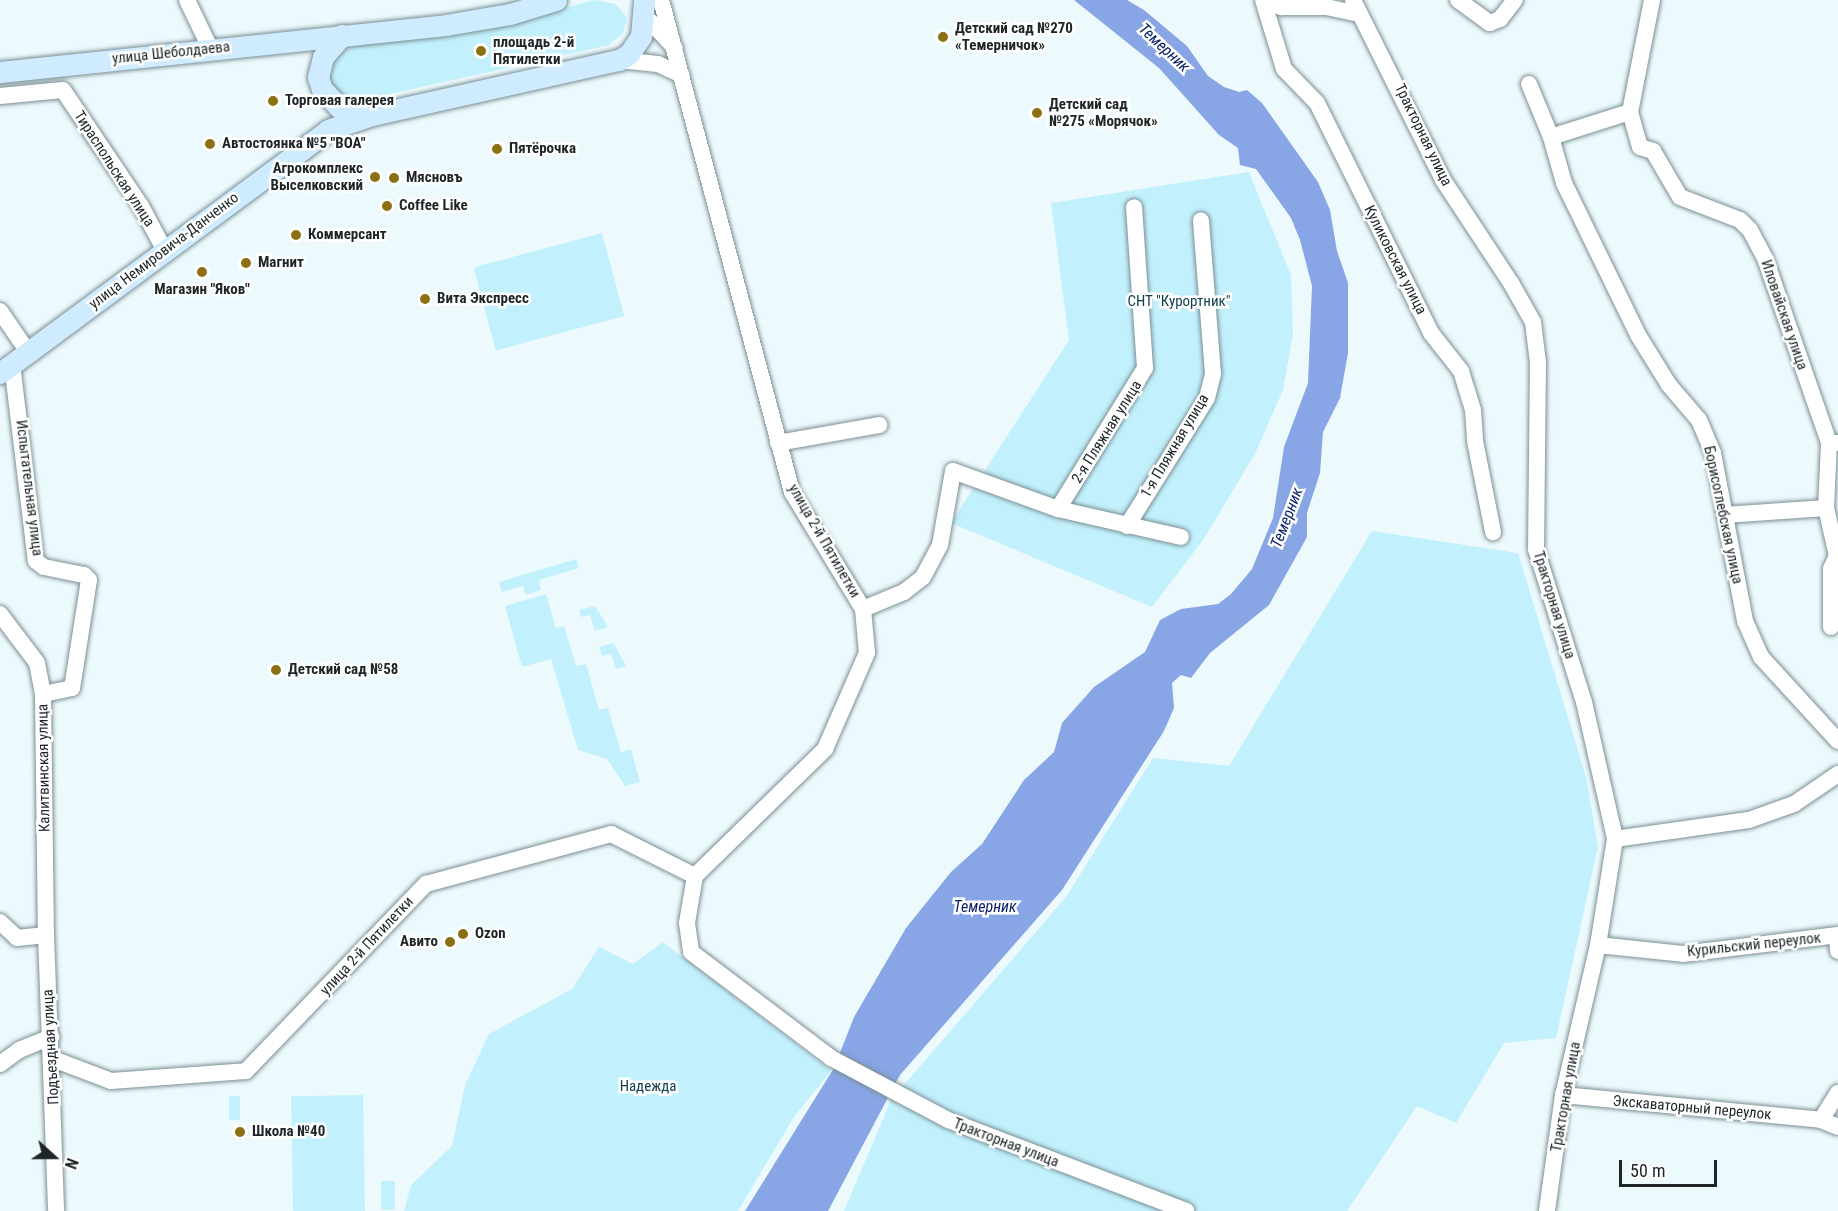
<!DOCTYPE html>
<html>
<head>
<meta charset="utf-8">
<style>
	body { margin:0 }
	#map { position:relative; width:1838px; height:1211px; overflow:hidden; background:#edfafd; font-family:"Roboto Condensed",sans-serif }
	div>[style] { position:absolute }
	.green>* { inset:0; background:#c2f1fd; transform-origin:0 0 }
	.water>* { inset:0; background:#88a5e5 }
	.roads { filter:drop-shadow(0 0 2px #7b8f94) drop-shadow(0 0 2px #7b8f94) }
	.minor>* { height:16px; margin:-8px; padding:0 8px; transform-origin:8px; border-radius:8px; background:#fff }
	.major>* { height:21px; margin:-10.5px; padding:0 10.5px; transform-origin:10.5px; border-radius:10.5px; background:#cfebff }
	.dots>* { width:16px; height:16px; translate:-50% -50%; box-sizing:border-box; border:3px solid #fff; border-radius:50% }
	span { translate:-50% -50%; white-space:nowrap; text-align:center; line-height:1.15; -webkit-text-stroke:5px #fff; paint-order:stroke }
	.poi-label { font-size:15px; color:#1d2527; font-weight:700 }
	.left { translate:0 -50%; text-align:left }
	.right { translate:-100% -50%; text-align:right }
	.street-label { font-size:15px; color:#1d2527 }
	.park-label { font-size:15px; color:#13414b }
	.water-label { font-size:16px; color:#0b236b; font-style:italic }
	.north { position:absolute; left:24px; top:1127px; width:60px; height:60px; -webkit-text-stroke:4px #fff; paint-order:stroke; rotate:111deg; font-size:16px; font-weight:700; line-height:24px; text-align:center; color:#1d2527 }
	.north::after { content:''; display:block; margin:auto; width:21px; height:27px; background:#1d2527; clip-path:polygon(50% 0,100% 100%,50% 72%,0 100%) }
	.scale { position:absolute; left:1619px; top:1160px; width:98px; height:27px; box-sizing:border-box; border:3px solid #1d2527; border-top:0; padding-left:8px; font-size:18px; line-height:21px; white-space:nowrap; color:#1d2527; -webkit-text-stroke:4px #fff; paint-order:stroke }
</style>
</head>
<body>
<div id="map">
	<div class="green">
		<div style="clip-path:polygon(595px 0,616px 4px,627px 18px,623px 33px,609px 45px,359px 101px,340px 94px,330px 79px,334px 59px,355px 45px,462px 34px)"></div>
		<div style="clip-path:polygon(1249px 172px,1291px 275px,1293px 334px,1283px 390px,1255px 454px,1203px 540px,1152px 607px,951px 523px,1069px 340px,1051px 203px)"></div>
		<div style="left:602px;top:233px;width:86px;height:133px;rotate:75deg"></div>
		<div style="clip-path:polygon(1372px 531px,1518px 553px,1586px 777px,1598px 847px,1556px 1038px,1504px 1043px,1456px 1123px,1417px 1106px,1347px 1211px,844px 1211px,891px 1100px,1066px 897px,1153px 758px,1229px 766px)"></div>
		<div style="clip-path:polygon(576px 559px,579px 568px,539px 580px,541px 590px,526px 595px,523px 586px,502px 592px,499px 582px)"></div>
		<div style="clip-path:polygon(546px 594px,556px 628px,564px 626px,576px 666px,586px 664px,599px 710px,608px 708px,621px 752px,631px 749px,640px 782px,625px 786px,607px 759px,578px 750px,551px 659px,522px 667px,505px 606px)"></div>
		<div style="clip-path:polygon(595px 606px,608px 627px,595px 631px,590px 615px,581px 617px,579px 610px)"></div>
		<div style="clip-path:polygon(613px 643px,618px 651px,626px 666px,616px 669px,611px 654px,602px 656px,599px 647px)"></div>
		<div style="clip-path:polygon(663px 942px,831px 1071px,794px 1117px,738px 1211px,404px 1211px,411px 1185px,452px 1146px,465px 1085px,489px 1034px,572px 989px,599px 947px,633px 964px)"></div>
		<div style="left:363px;top:1095px;width:116px;height:72px;rotate:89deg"></div>
		<div style="left:229px;top:1096px;width:11px;height:24px"></div>
		<div style="left:381px;top:1181px;width:14px;height:29px"></div>
	</div>
	<div class="water">
		<div style="clip-path:polygon(1074px 0,1127px 0,1144px 10px,1187px 46px,1208px 76px,1224px 87px,1239px 92px,1247px 90px,1262px 103px,1318px 182px,1330px 210px,1337px 251px,1348px 283px,1348px 353px,1340px 398px,1323px 432px,1320px 473px,1307px 513px,1307px 537px,1269px 605px,1210px 653px,1191px 678px,1181px 675px,1172px 683px,1174px 708px,1164px 731px,1062px 890px,900px 1075px,828px 1211px,745px 1211px,834px 1068px,854px 1017px,906px 928px,951px 872px,982px 844px,1024px 780px,1054px 752px,1062px 723px,1094px 687px,1145px 652px,1160px 620px,1181px 609px,1218px 604px,1231px 594px,1252px 569px,1273px 518px,1284px 447px,1308px 383px,1312px 286px,1300px 240px,1291px 218px,1256px 169px,1240px 165px,1238px 148px,1219px 135px,1159px 68px)"></div>
	</div>
	<div class="roads">
		<div class="minor">
			<div style="left:187px;top:0;width:53px;rotate:64.4deg"></div>
			<div style="left:1263px;top:0;width:72px;rotate:73.1deg"></div>
			<div style="left:1284px;top:69px;width:47px;rotate:45.9deg"></div>
			<div style="left:1317px;top:103px;width:257px;rotate:63.6deg"></div>
			<div style="left:1431px;top:333px;width:48px;rotate:51.7deg"></div>
			<div style="left:1461px;top:371px;width:41px;rotate:72.9deg"></div>
			<div style="left:1473px;top:410px;width:31px;rotate:86deg"></div>
			<div style="left:1475px;top:441px;width:93px;rotate:78.8deg"></div>
			<div style="left:1266px;top:0;width:17px;rotate:25deg"></div>
			<div style="left:1281px;top:7px;width:45px"></div>
			<div style="left:1326px;top:7px;width:35px;rotate:12deg"></div>
			<div style="left:1353px;top:0;width:201px;rotate:63.4deg"></div>
			<div style="left:1443px;top:180px;width:123px;rotate:56.6deg"></div>
			<div style="left:1511px;top:283px;width:45px;rotate:60.6deg"></div>
			<div style="left:1533px;top:322px;width:39px;rotate:83deg"></div>
			<div style="left:1538px;top:361px;width:188px;rotate:90.6deg"></div>
			<div style="left:1536px;top:549px;width:160px;rotate:72.6deg"></div>
			<div style="left:1584px;top:702px;width:140px;rotate:77.2deg"></div>
			<div style="left:1615px;top:839px;width:107px;rotate:99.1deg"></div>
			<div style="left:1598px;top:945px;width:154px;rotate:103.1deg"></div>
			<div style="left:1563px;top:1095px;width:117px;rotate:97.9deg"></div>
			<div style="left:1458px;top:0;width:39px;rotate:36deg"></div>
			<div style="left:1490px;top:23px;width:11px;rotate:-22deg"></div>
			<div style="left:1500px;top:19px;width:24px;rotate:-52deg"></div>
			<div style="left:1652px;top:0;width:114px;rotate:101.1deg"></div>
			<div style="left:1630px;top:112px;width:36px;rotate:74deg"></div>
			<div style="left:1640px;top:147px;width:14px;rotate:17deg"></div>
			<div style="left:1653px;top:151px;width:53px;rotate:59.6deg"></div>
			<div style="left:1680px;top:197px;width:64px;rotate:21deg"></div>
			<div style="left:1740px;top:220px;width:14px;rotate:45deg"></div>
			<div style="left:1750px;top:230px;width:32px;rotate:62deg"></div>
			<div style="left:1765px;top:258px;width:196px;rotate:70.9deg"></div>
			<div style="left:1829px;top:443px;width:9px"></div>
			<div style="left:646px;top:17px;width:42px;rotate:46.9deg"></div>
			<div style="left:619px;top:60px;width:39px;rotate:6deg"></div>
			<div style="left:658px;top:64px;width:26px;rotate:25deg"></div>
			<div style="left:1529px;top:84px;width:57px;rotate:67.5deg"></div>
			<div style="left:1551px;top:137px;width:48px;rotate:74.2deg"></div>
			<div style="left:1564px;top:183px;width:169px;rotate:64deg"></div>
			<div style="left:1638px;top:335px;width:59px;rotate:58.2deg"></div>
			<div style="left:1669px;top:385px;width:46px;rotate:49.4deg"></div>
			<div style="left:1699px;top:420px;width:36px;rotate:67deg"></div>
			<div style="left:1713px;top:453px;width:171px;rotate:79.2deg"></div>
			<div style="left:1745px;top:621px;width:39px;rotate:66deg"></div>
			<div style="left:1761px;top:657px;width:114px;rotate:47.5deg"></div>
			<div style="left:0;top:96px;width:63px;rotate:-5.4deg"></div>
			<div style="left:63px;top:90px;width:140px;rotate:56.1deg"></div>
			<div style="left:141px;top:206px;width:49px;rotate:61.9deg"></div>
			<div style="left:1551px;top:137px;width:83px;rotate:-17.6deg"></div>
			<div style="left:0;top:311px;width:50px;rotate:55.7deg"></div>
			<div style="left:12px;top:364px;width:198px;rotate:83.1deg"></div>
			<div style="left:36px;top:561px;width:10px;rotate:37deg"></div>
			<div style="left:44px;top:567px;width:41px;rotate:11.3deg"></div>
			<div style="left:84px;top:575px;width:7px;rotate:45deg"></div>
			<div style="left:89px;top:580px;width:109px;rotate:98.9deg"></div>
			<div style="left:72px;top:688px;width:30px;rotate:168deg"></div>
			<div style="left:778px;top:443px;width:103px;rotate:-10.1deg"></div>
			<div style="left:1829px;top:443px;width:65px;rotate:92.6deg"></div>
			<div style="left:1826px;top:508px;width:49px;rotate:77.1deg"></div>
			<div style="left:1837px;top:556px;width:14px;rotate:115deg"></div>
			<div style="left:1831px;top:569px;width:58px;rotate:90deg"></div>
			<div style="left:1058px;top:509px;width:166px;rotate:-58.3deg"></div>
			<div style="left:1145px;top:368px;width:161px;rotate:-93.9deg"></div>
			<div style="left:1725px;top:515px;width:101px;rotate:-4deg"></div>
			<div style="left:1127px;top:526px;width:151px;rotate:-58deg"></div>
			<div style="left:1207px;top:398px;width:25px;rotate:-76deg"></div>
			<div style="left:1213px;top:374px;width:154px;rotate:-94.5deg"></div>
			<div style="left:863px;top:609px;width:44px;rotate:-22.5deg"></div>
			<div style="left:904px;top:592px;width:24px;rotate:-38deg"></div>
			<div style="left:923px;top:577px;width:36px;rotate:-62deg"></div>
			<div style="left:940px;top:545px;width:75px;rotate:-80deg"></div>
			<div style="left:953px;top:471px;width:112px;rotate:19.9deg"></div>
			<div style="left:1058px;top:509px;width:126px;rotate:12.8deg"></div>
			<div style="left:0;top:614px;width:61px;rotate:52.9deg"></div>
			<div style="left:37px;top:663px;width:32px;rotate:79deg"></div>
			<div style="left:43px;top:694px;width:241px;rotate:89.3deg"></div>
			<div style="left:1615px;top:839px;width:135px;rotate:-8.1deg"></div>
			<div style="left:1749px;top:820px;width:48px;rotate:-19.6deg"></div>
			<div style="left:1794px;top:804px;width:53px;rotate:-34.3deg"></div>
			<div style="left:695px;top:876px;width:48px;rotate:99.7deg"></div>
			<div style="left:687px;top:923px;width:29px;rotate:82deg"></div>
			<div style="left:691px;top:952px;width:176px;rotate:37.1deg"></div>
			<div style="left:831px;top:1058px;width:132px;rotate:27.9deg"></div>
			<div style="left:948px;top:1120px;width:255px;rotate:20.9deg"></div>
			<div style="left:0;top:922px;width:23px;rotate:43deg"></div>
			<div style="left:17px;top:938px;width:29px;rotate:-6deg"></div>
			<div style="left:46px;top:935px;width:276px;rotate:87.9deg"></div>
			<div style="left:1837px;top:936px;width:15px;rotate:86deg"></div>
			<div style="left:1598px;top:945px;width:85px;rotate:6deg"></div>
			<div style="left:1683px;top:954px;width:156px;rotate:-7deg"></div>
			<div style="left:53px;top:1059px;width:62px;rotate:20.8deg"></div>
			<div style="left:111px;top:1081px;width:135px;rotate:-4.2deg"></div>
			<div style="left:246px;top:1071px;width:260px;rotate:-46.1deg"></div>
			<div style="left:426px;top:884px;width:192px;rotate:-15.1deg"></div>
			<div style="left:611px;top:834px;width:94px;rotate:26.6deg"></div>
			<div style="left:695px;top:876px;width:182px;rotate:-44.3deg"></div>
			<div style="left:825px;top:749px;width:105px;rotate:-66.4deg"></div>
			<div style="left:867px;top:653px;width:44px;rotate:-95.2deg"></div>
			<div style="left:863px;top:609px;width:137px;rotate:-121.3deg"></div>
			<div style="left:792px;top:492px;width:509px;rotate:-104.91deg"></div>
			<div style="left:0;top:1064px;width:24px;rotate:-36deg"></div>
			<div style="left:19px;top:1050px;width:35px;rotate:-22deg"></div>
			<div style="left:1563px;top:1095px;width:259px;rotate:5.5deg"></div>
			<div style="left:1821px;top:1120px;width:18px;rotate:22deg"></div>
			<div style="left:1821px;top:1120px;width:32px;rotate:-58deg"></div>
		</div>
		<div class="major">
			<div style="left:342px;top:35px;width:29px;rotate:131deg"></div>
			<div style="left:323px;top:57px;width:21px;rotate:104deg"></div>
			<div style="left:318px;top:77px;width:13px;rotate:72deg"></div>
			<div style="left:322px;top:89px;width:26px;rotate:47deg"></div>
			<div style="left:340px;top:108px;width:30px;rotate:14deg"></div>
			<div style="left:0;top:72px;width:448px;rotate:-6deg"></div>
			<div style="left:446px;top:25px;width:65px;rotate:-9.8deg"></div>
			<div style="left:510px;top:14px;width:48px;rotate:-16.9deg"></div>
			<div style="left:0;top:373px;width:408px;rotate:-36.5deg"></div>
			<div style="left:328px;top:130px;width:46px;rotate:-18.8deg"></div>
			<div style="left:372px;top:115px;width:253px;rotate:-12.6deg"></div>
			<div style="left:619px;top:60px;width:12px;rotate:-31deg"></div>
			<div style="left:629px;top:54px;width:22px;rotate:-56deg"></div>
			<div style="left:641px;top:36px;width:36px;rotate:-85deg"></div>
		</div>
	</div>
	<div class="dots">
		<div style="left:943px;top:37px;background:#8c7114"></div>
		<div style="left:481px;top:51px;background:#8c7114"></div>
		<div style="left:273px;top:101px;background:#8c7114"></div>
		<div style="left:1037px;top:113px;background:#8c7114"></div>
		<div style="left:210px;top:144px;background:#8c7114"></div>
		<div style="left:497px;top:149px;background:#8c7114"></div>
		<div style="left:375px;top:177px;background:#8c7114"></div>
		<div style="left:394px;top:178px;background:#8c7114"></div>
		<div style="left:387px;top:206px;background:#8c7114"></div>
		<div style="left:296px;top:235px;background:#8c7114"></div>
		<div style="left:246px;top:263px;background:#8c7114"></div>
		<div style="left:202px;top:272px;background:#8c7114"></div>
		<div style="left:425px;top:299px;background:#8c7114"></div>
		<div style="left:276px;top:670px;background:#8c7114"></div>
		<div style="left:463px;top:934px;background:#8c7114"></div>
		<div style="left:450px;top:942px;background:#8c7114"></div>
		<div style="left:240px;top:1132px;background:#8c7114"></div>
	</div>
	<div class="poi-label">
		<span class="left" style="left:955px;top:37px">Детский сад №270<br>«Темерничок»</span>
		<span class="left" style="left:493px;top:51px">площадь 2-й<br>Пятилетки</span>
		<span class="left" style="left:285px;top:101px">Торговая галерея</span>
		<span class="left" style="left:1049px;top:113px">Детский сад<br>№275 «Морячок»</span>
		<span class="left" style="left:222px;top:144px">Автостоянка №5 "ВОА"</span>
		<span class="left" style="left:509px;top:149px">Пятёрочка</span>
		<span class="right" style="left:363px;top:177px">Агрокомплекс<br>Выселковский</span>
		<span class="left" style="left:406px;top:178px">Мясновъ</span>
		<span class="left" style="left:399px;top:206px">Coffee Like</span>
		<span class="left" style="left:308px;top:235px">Коммерсант</span>
		<span class="left" style="left:258px;top:263px">Магнит</span>
		<span style="left:202px;top:290px">Магазин "Яков"</span>
		<span class="left" style="left:437px;top:299px">Вита Экспресс</span>
		<span class="left" style="left:288px;top:670px">Детский сад №58</span>
		<span class="left" style="left:475px;top:934px">Ozon</span>
		<span class="right" style="left:438px;top:942px">Авито</span>
		<span class="left" style="left:252px;top:1132px">Школа №40</span>
	</div>
	<div class="street-label">
		<span style="left:171px;top:53px;rotate:-6deg">улица Шеболдаева</span>
		<span style="left:1423px;top:135px;rotate:64deg">Тракторная улица</span>
		<span style="left:114px;top:169px;rotate:57deg">Тираспольская улица</span>
		<span style="left:164px;top:251px;rotate:-37deg">улица Немировича-Данченко</span>
		<span style="left:1395px;top:260px;rotate:63deg">Куликовская улица</span>
		<span style="left:1784px;top:315px;rotate:71deg">Иловайская улица</span>
		<span style="left:1107px;top:432px;rotate:-58deg">2-я Пляжная улица</span>
		<span style="left:1175px;top:446px;rotate:-59deg">1-я Пляжная улица</span>
		<span style="left:29px;top:488px;rotate:83deg">Испытательная улица</span>
		<span style="left:1723px;top:515px;rotate:78deg">Борисоглебская улица</span>
		<span style="left:824px;top:541px;rotate:60deg">улица 2-й Пятилетки</span>
		<span style="left:1554px;top:605px;rotate:73deg">Тракторная улица</span>
		<span style="left:44px;top:768px;rotate:-91deg">Калитвинская улица</span>
		<span style="left:1754px;top:945px;rotate:-6deg">Курильский переулок</span>
		<span style="left:367px;top:946px;rotate:-47deg">улица 2-й Пятилетки</span>
		<span style="left:51px;top:1047px;rotate:-93deg">Подъездная улица</span>
		<span style="left:1566px;top:1097px;rotate:-80deg">Тракторная улица</span>
		<span style="left:1692px;top:1108px;rotate:5deg">Экскаваторный переулок</span>
		<span style="left:1006px;top:1143px;rotate:21deg">Тракторная улица</span>
	</div>
	<div class="park-label">
		<span style="left:1179px;top:302px">СНТ "Курортник"</span>
		<span style="left:648px;top:1087px">Надежда</span>
	</div>
	<div class="water-label">
		<span style="left:1164px;top:48px;rotate:43deg">Темерник</span>
		<span style="left:1287px;top:518px;rotate:-69deg">Темерник</span>
		<span style="left:985px;top:907px">Темерник</span>
	</div>
	<div class="north">N</div>
	<div class="scale">50 m</div>
</div>
</body>
</html>
